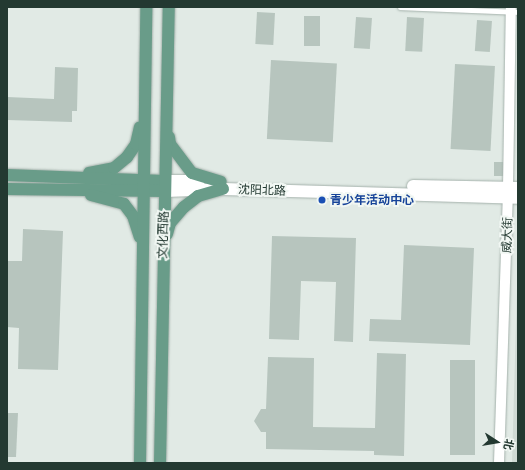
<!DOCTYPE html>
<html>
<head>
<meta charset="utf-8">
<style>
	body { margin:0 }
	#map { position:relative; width:525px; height:470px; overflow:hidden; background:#e1eae5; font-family:Commissioner,"Noto Sans SC",sans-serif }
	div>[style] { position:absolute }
	.built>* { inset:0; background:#cfdad4 }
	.building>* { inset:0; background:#b7c5be; transform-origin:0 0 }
	.roads { filter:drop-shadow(0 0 1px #a4b1ab) drop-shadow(0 0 1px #a4b1ab) }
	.service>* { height:5px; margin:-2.5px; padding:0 2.5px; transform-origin:2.5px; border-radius:2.5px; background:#fff }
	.minor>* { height:10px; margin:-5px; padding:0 5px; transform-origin:5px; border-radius:5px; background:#fff }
	.tertiary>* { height:12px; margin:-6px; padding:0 6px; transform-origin:6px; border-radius:6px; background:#fff }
	.primary>* { height:12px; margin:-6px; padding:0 6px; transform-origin:6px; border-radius:6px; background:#699c89 }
	.dots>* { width:11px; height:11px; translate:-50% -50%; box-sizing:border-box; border:2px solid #f1f7f3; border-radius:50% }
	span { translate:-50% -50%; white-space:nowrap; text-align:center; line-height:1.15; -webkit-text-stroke:4px #f1f7f3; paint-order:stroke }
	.street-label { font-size:12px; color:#233931 }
	.transit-label { font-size:12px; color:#164399; font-weight:700 }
	.left { translate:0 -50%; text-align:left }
	.frame { position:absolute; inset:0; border:8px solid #233931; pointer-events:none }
	.north { position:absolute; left:477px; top:422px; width:40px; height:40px; -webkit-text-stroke:3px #f1f7f3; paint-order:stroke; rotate:102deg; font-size:11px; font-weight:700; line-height:16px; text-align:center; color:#233931 }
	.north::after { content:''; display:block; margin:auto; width:14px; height:18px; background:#233931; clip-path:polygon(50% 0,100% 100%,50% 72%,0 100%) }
</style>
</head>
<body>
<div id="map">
	<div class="built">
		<div style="clip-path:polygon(518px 254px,518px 463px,512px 463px)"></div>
	</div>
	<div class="building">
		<div style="left:257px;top:12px;width:18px;height:32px;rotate:3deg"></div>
		<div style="left:304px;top:16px;width:16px;height:30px"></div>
		<div style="left:356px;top:17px;width:16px;height:31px;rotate:4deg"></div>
		<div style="left:407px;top:17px;width:17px;height:34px;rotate:3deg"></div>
		<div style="left:477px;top:20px;width:15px;height:31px;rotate:4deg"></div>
		<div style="left:271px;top:60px;width:66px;height:79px;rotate:3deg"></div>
		<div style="left:455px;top:64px;width:40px;height:85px;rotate:3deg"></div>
		<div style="clip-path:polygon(55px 67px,78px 68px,77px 111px,72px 111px,72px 122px,7px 120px,7px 97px,54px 99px)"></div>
		<div style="left:494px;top:162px;width:10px;height:14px"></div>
		<div style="clip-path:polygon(23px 229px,63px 231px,58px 370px,18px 369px,19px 328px,7px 327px,7px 261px,22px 261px)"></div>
		<div style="clip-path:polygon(272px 236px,356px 238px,353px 342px,334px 341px,336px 282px,301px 281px,299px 340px,269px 339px)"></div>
		<div style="clip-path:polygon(404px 245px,474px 248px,470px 345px,369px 341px,370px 319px,401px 320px)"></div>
		<div style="clip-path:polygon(377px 353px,406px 354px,404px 456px,374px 455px,374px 451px,266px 449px,266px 432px,261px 432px,254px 421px,261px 409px,266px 409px,268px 357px,314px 358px,313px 427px,375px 428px)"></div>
		<div style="left:450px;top:360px;width:25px;height:95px"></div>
		<div style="clip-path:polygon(7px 413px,18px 413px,16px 457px,7px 457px)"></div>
	</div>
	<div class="roads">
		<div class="service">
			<div style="left:400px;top:7px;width:118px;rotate:2.4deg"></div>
		</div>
		<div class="minor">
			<div style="left:499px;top:463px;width:275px;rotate:-88.1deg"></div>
			<div style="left:508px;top:188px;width:181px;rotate:-89.1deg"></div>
		</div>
		<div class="tertiary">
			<div style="left:165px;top:181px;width:34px"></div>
			<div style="left:413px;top:186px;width:105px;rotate:1.1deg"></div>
			<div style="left:165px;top:191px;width:58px;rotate:-2deg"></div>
			<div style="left:223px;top:189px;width:295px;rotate:1.7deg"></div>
		</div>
		<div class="primary">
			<div style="left:169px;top:137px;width:7px;rotate:82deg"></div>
			<div style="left:170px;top:144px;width:36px;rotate:53deg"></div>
			<div style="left:192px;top:173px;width:30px;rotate:17deg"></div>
			<div style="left:89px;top:173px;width:25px;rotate:-11deg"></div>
			<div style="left:114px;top:168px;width:17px;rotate:-40deg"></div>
			<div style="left:127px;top:157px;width:16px;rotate:-55deg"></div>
			<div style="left:136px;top:144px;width:17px;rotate:-77deg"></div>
			<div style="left:7px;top:175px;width:158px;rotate:2.2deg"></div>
			<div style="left:7px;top:189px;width:158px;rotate:0.7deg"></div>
			<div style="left:91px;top:195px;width:34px;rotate:15deg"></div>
			<div style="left:124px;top:204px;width:15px;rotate:53deg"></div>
			<div style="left:133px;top:216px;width:22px;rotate:72deg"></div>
			<div style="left:167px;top:234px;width:11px;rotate:-75deg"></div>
			<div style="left:170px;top:223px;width:21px;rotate:-49deg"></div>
			<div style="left:184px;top:207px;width:18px;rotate:-38deg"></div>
			<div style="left:198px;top:196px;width:26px;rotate:-16deg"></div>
			<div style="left:140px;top:463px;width:456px;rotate:-89.2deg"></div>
			<div style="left:160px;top:463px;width:456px;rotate:-88.9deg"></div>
		</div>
	</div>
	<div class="dots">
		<div style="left:322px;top:200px;background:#1a4fb4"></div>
	</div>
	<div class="street-label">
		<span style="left:262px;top:190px;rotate:2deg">沈阳北路</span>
		<span style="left:163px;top:235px;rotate:-88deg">文化西路</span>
		<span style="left:507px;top:235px;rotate:-88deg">威大街</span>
	</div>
	<div class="transit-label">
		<span class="left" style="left:330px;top:200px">青少年活动中心</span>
	</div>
	<div class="frame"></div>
	<div class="north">北</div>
</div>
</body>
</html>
